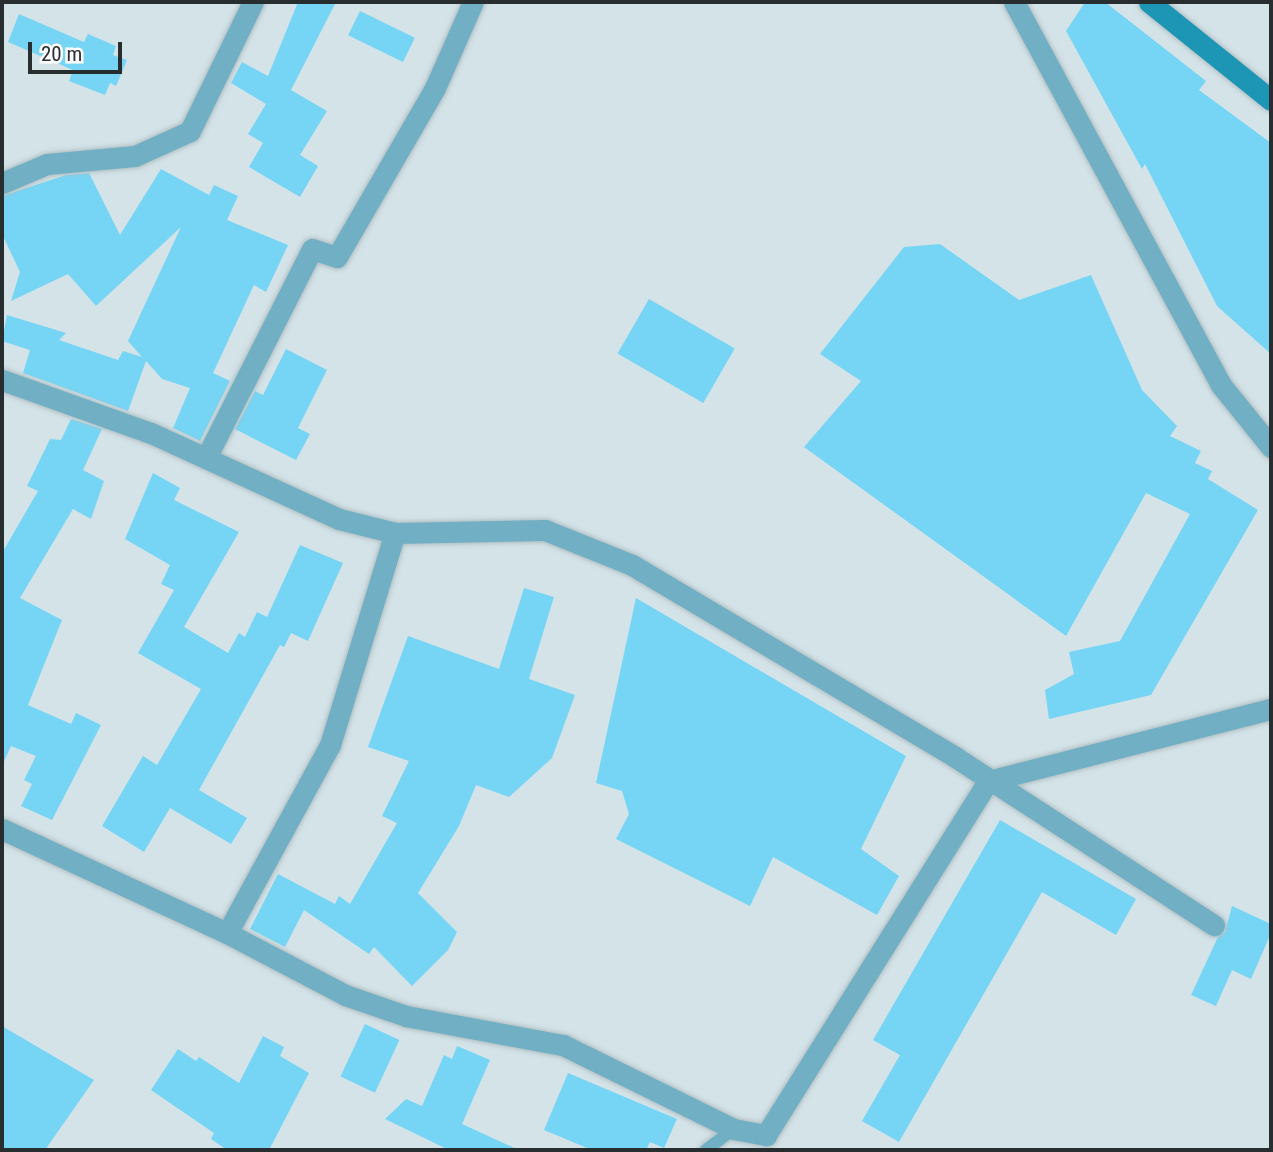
<!DOCTYPE html>
<html>
<head>
<meta charset="utf-8">
<style>
	body { margin:0 }
	#map { position:relative; width:1273px; height:1152px; overflow:hidden; background:#d3e3e8; font-family:"Roboto Condensed",sans-serif }
	div>[style] { position:absolute }
	.building>* { inset:0; background:#76d5f4; transform-origin:0 0 }
	.roads { filter:drop-shadow(0 0 2px #b1bfc3) drop-shadow(0 0 2px #b1bfc3) }
	.service>* { height:12px; margin:-6px; padding:0 6px; transform-origin:6px; border-radius:6px; background:#70afc4 }
	.minor>* { height:21px; margin:-10.5px; padding:0 10.5px; transform-origin:10.5px; border-radius:10.5px; background:#70afc4 }
	.secondary>* { height:21px; margin:-10.5px; padding:0 10.5px; transform-origin:10.5px; border-radius:10.5px; background:#1d95b5 }
	span { translate:-50% -50%; white-space:nowrap; text-align:center; line-height:1.15; -webkit-text-stroke:5px #fff; paint-order:stroke }
	.frame { position:absolute; inset:0; border:4px solid #282e30; pointer-events:none }
	.scale { position:absolute; left:28px; top:42px; width:94px; height:32px; box-sizing:border-box; border:4px solid #282e30; border-top:0; padding-left:9px; font-size:21px; line-height:24px; white-space:nowrap; color:#282e30; -webkit-text-stroke:5px #fff; paint-order:stroke }
</style>
</head>
<body>
<div id="map">
	<div class="building">
		<div style="clip-path:polygon(298px 2px,336px 2px,291px 90px,327px 111px,300px 155px,318px 166px,300px 197px,249px 167px,263px 143px,248px 134px,266px 104px,231px 83px,242px 62px,268px 76px)"></div>
		<div style="clip-path:polygon(1085px 2px,1105px 2px,1206px 81px,1199px 90px,1271px 143px,1271px 354px,1217px 306px,1145px 164px,1142px 169px,1066px 31px)"></div>
		<div style="left:360px;top:11px;width:61px;height:27px;rotate:26deg"></div>
		<div style="clip-path:polygon(19px 14px,84px 42px,88px 34px,116px 46px,113px 55px,127px 60px,116px 86px,110px 83px,105px 95px,69px 81px,73px 70px,8px 42px)"></div>
		<div style="clip-path:polygon(161px 169px,209px 195px,214px 185px,238px 196px,227px 220px,288px 245px,266px 292px,254px 285px,213px 373px,230px 381px,200px 441px,173px 428px,190px 388px,162px 379px,146px 361px,128px 411px,23px 373px,30px 350px,2px 341px,7px 315px,66px 333px,59px 340px,118px 360px,123px 351px,142px 357px,128px 341px,181px 227px,96px 306px,68px 274px,11px 301px,20px 272px,2px 234px,2px 196px,66px 175px,89px 173px,120px 235px)"></div>
		<div style="clip-path:polygon(940px 244px,1019px 300px,1091px 275px,1142px 390px,1177px 426px,1170px 436px,1201px 451px,1195px 463px,1212px 471px,1208px 479px,1258px 510px,1151px 695px,1049px 719px,1045px 690px,1074px 674px,1069px 652px,1120px 641px,1190px 514px,1146px 493px,1066px 636px,804px 447px,861px 381px,820px 354px,904px 247px)"></div>
		<div style="left:649px;top:299px;width:99px;height:63px;rotate:30deg"></div>
		<div style="clip-path:polygon(286px 349px,327px 370px,298px 428px,310px 434px,296px 460px,235px 429px,255px 391px,263px 395px)"></div>
		<div style="clip-path:polygon(71px 419px,102px 429px,83px 470px,104px 481px,91px 519px,73px 509px,20px 598px,62px 620px,28px 705px,71px 724px,76px 713px,101px 725px,52px 820px,21px 806px,32px 784px,24px 780px,36px 756px,11px 746px,2px 766px,2px 553px,38px 491px,27px 486px,50px 439px,61px 440px)"></div>
		<div style="clip-path:polygon(153px 473px,180px 488px,174px 500px,239px 532px,184px 627px,228px 653px,239px 633px,245px 637px,257px 612px,267px 617px,300px 545px,343px 563px,308px 641px,291px 633px,284px 647px,280px 645px,199px 790px,247px 818px,231px 844px,170px 808px,144px 852px,102px 826px,143px 756px,157px 765px,201px 689px,138px 653px,174px 590px,161px 584px,170px 565px,125px 539px)"></div>
		<div style="clip-path:polygon(524px 588px,554px 597px,529px 679px,575px 695px,552px 758px,509px 797px,476px 785px,459px 826px,418px 893px,457px 932px,448px 950px,412px 986px,374px 947px,369px 954px,304px 910px,285px 947px,250px 929px,278px 874px,335px 904px,339px 896px,350px 904px,397px 823px,382px 816px,409px 761px,368px 747px,408px 636px,499px 669px)"></div>
		<div style="clip-path:polygon(636px 598px,906px 756px,861px 849px,899px 876px,877px 915px,773px 857px,750px 906px,616px 839px,629px 814px,622px 791px,596px 783px)"></div>
		<div style="clip-path:polygon(1000px 820px,1136px 899px,1116px 935px,1042px 892px,899px 1142px,862px 1121px,900px 1055px,873px 1040px)"></div>
		<div style="clip-path:polygon(1232px 906px,1271px 924px,1271px 933px,1251px 979px,1232px 970px,1216px 1006px,1191px 995px,1218px 937px,1225px 932px)"></div>
		<div style="left:365px;top:1024px;width:38px;height:58px;rotate:25deg"></div>
		<div style="clip-path:polygon(2px 1026px,94px 1080px,45px 1150px,2px 1150px)"></div>
		<div style="clip-path:polygon(263px 1036px,284px 1047px,280px 1056px,309px 1073px,269px 1150px,227px 1150px,211px 1139px,214px 1133px,151px 1090px,178px 1049px,196px 1061px,199px 1057px,239px 1083px)"></div>
		<div style="clip-path:polygon(457px 1046px,490px 1060px,462px 1124px,519px 1150px,449px 1150px,385px 1119px,406px 1099px,422px 1106px,444px 1055px,452px 1059px)"></div>
		<div style="clip-path:polygon(568px 1073px,677px 1119px,664px 1148px,650px 1142px,646px 1150px,592px 1150px,544px 1130px)"></div>
	</div>
	<div class="roads">
		<div class="service">
			<div style="left:706px;top:1150px;width:35px;rotate:-37deg"></div>
		</div>
		<div class="minor">
			<div style="left:1014px;top:2px;width:435px;rotate:61.6deg"></div>
			<div style="left:1221px;top:385px;width:80px;rotate:51.1deg"></div>
			<div style="left:2px;top:183px;width:49px;rotate:-22.9deg"></div>
			<div style="left:47px;top:164px;width:88px;rotate:-5.2deg"></div>
			<div style="left:135px;top:156px;width:60px;rotate:-24.4deg"></div>
			<div style="left:190px;top:131px;width:144px;rotate:-64deg"></div>
			<div style="left:2px;top:380px;width:158px;rotate:19.6deg"></div>
			<div style="left:151px;top:433px;width:207px;rotate:24.6deg"></div>
			<div style="left:339px;top:519px;width:58px;rotate:14deg"></div>
			<div style="left:395px;top:533px;width:150px;rotate:-1.1deg"></div>
			<div style="left:545px;top:530px;width:94px;rotate:21.9deg"></div>
			<div style="left:632px;top:565px;width:376px;rotate:30.7deg"></div>
			<div style="left:955px;top:757px;width:309px;rotate:33deg"></div>
			<div style="left:206px;top:458px;width:234px;rotate:-63.1deg"></div>
			<div style="left:312px;top:249px;width:26px;rotate:18deg"></div>
			<div style="left:337px;top:257px;width:195px;rotate:-59.9deg"></div>
			<div style="left:435px;top:88px;width:94px;rotate:-66.2deg"></div>
			<div style="left:2px;top:829px;width:248px;rotate:24.8deg"></div>
			<div style="left:227px;top:933px;width:133px;rotate:27.7deg"></div>
			<div style="left:345px;top:995px;width:65px;rotate:19deg"></div>
			<div style="left:406px;top:1016px;width:160px;rotate:10.5deg"></div>
			<div style="left:563px;top:1045px;width:191px;rotate:26.2deg"></div>
			<div style="left:734px;top:1129px;width:33px;rotate:11deg"></div>
			<div style="left:766px;top:1135px;width:418px;rotate:-57.9deg"></div>
			<div style="left:988px;top:781px;width:292px;rotate:-14.3deg"></div>
			<div style="left:227px;top:933px;width:214px;rotate:-61.3deg"></div>
			<div style="left:330px;top:745px;width:222px;rotate:-73deg"></div>
		</div>
		<div class="secondary">
			<div style="left:1149px;top:2px;width:156px;rotate:38.8deg"></div>
		</div>
	</div>
	<div class="frame"></div>
	<div class="scale">20 m</div>
</div>
</body>
</html>
